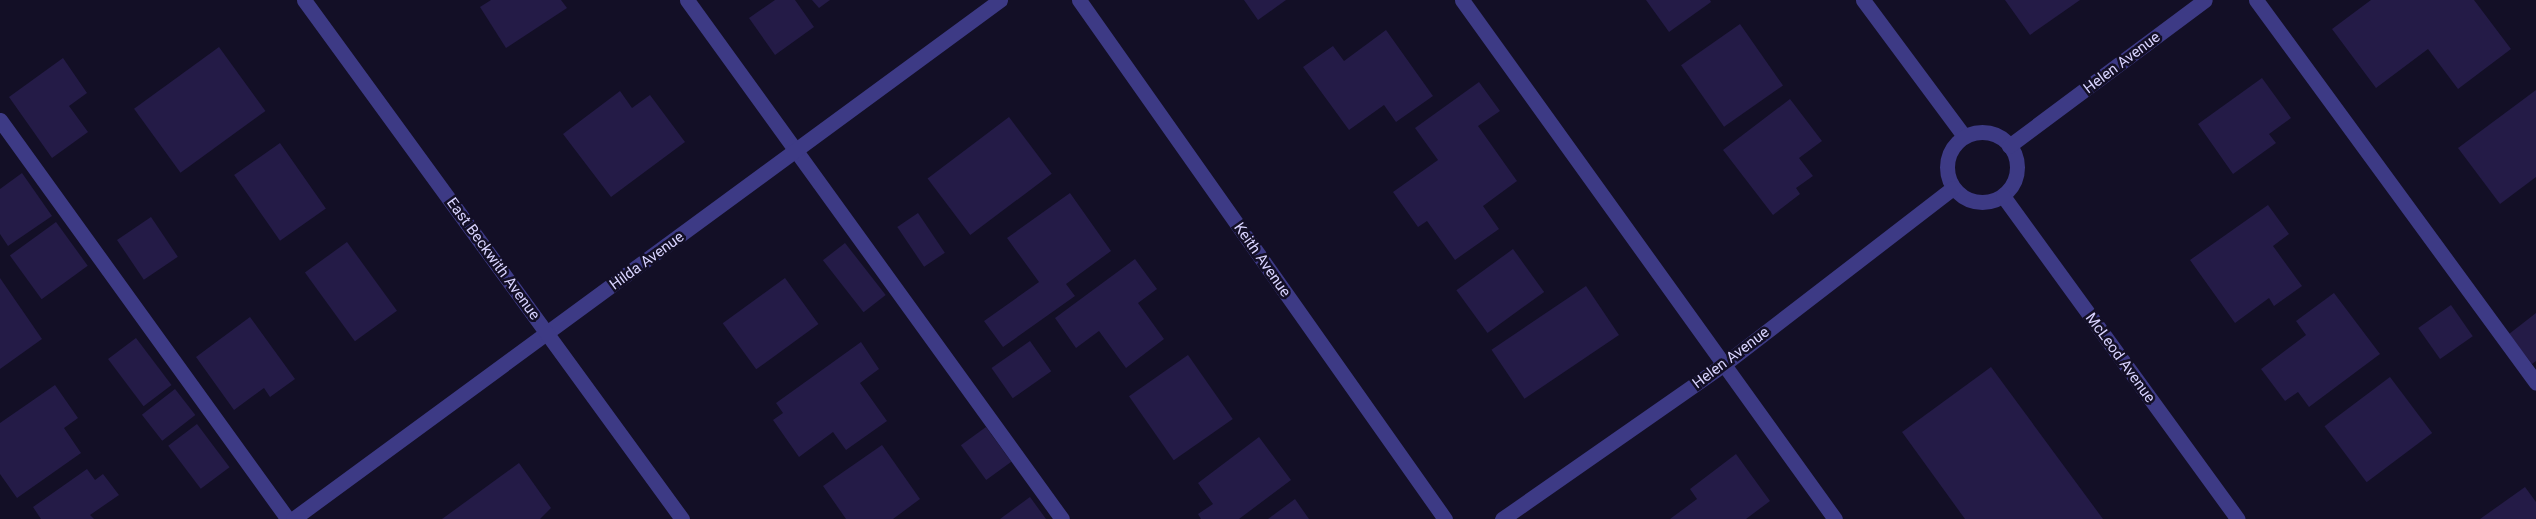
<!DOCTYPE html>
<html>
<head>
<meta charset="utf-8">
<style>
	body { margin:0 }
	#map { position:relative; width:2536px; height:519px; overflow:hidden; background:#130f26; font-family:Roboto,sans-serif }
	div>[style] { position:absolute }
	.building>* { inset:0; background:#241b47; transform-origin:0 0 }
	.service>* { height:15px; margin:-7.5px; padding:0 7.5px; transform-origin:7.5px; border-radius:7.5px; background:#3d3a85 }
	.minor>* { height:15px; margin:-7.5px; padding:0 7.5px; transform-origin:7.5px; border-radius:7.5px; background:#3d3a85 }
	.minor>.ring { margin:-7.5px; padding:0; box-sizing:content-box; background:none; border:15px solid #3d3a85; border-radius:50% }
	.tertiary>* { height:15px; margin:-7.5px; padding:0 7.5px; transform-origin:7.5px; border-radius:7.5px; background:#3d3a85 }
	span { translate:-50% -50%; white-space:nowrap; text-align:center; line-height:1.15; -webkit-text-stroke:5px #130f26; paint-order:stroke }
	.street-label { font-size:15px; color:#d9d4ff }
</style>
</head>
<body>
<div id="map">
	<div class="building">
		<div style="clip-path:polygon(491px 0,561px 0,567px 8px,506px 48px,480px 7px)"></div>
		<div style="clip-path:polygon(775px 0,795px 0,814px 27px,775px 55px,749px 18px)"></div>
		<div style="clip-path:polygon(812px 0,830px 0,819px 8px)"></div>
		<div style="clip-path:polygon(1244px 0,1286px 0,1258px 20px)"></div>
		<div style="clip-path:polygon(1646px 0,1710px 0,1711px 2px,1669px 32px)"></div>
		<div style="clip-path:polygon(2005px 0,2080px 0,2030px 35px)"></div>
		<div style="clip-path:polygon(2371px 0,2474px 0,2511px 49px,2458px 89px,2428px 49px,2376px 88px,2332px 29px)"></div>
		<div style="left:1740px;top:24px;width:75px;height:72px;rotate:55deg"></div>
		<div style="clip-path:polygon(1386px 30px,1433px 96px,1396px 122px,1384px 105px,1349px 130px,1303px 67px,1333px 46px,1344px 61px)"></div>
		<div style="left:219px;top:47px;width:79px;height:105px;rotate:54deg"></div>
		<div style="clip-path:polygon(63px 58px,87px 93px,69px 106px,88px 132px,52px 158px,9px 97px)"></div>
		<div style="clip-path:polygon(2262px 78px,2291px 118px,2269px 134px,2276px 143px,2233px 174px,2198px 124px)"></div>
		<div style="clip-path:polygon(1479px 82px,1500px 111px,1478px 126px,1517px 181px,1483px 206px,1499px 229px,1455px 260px,1427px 221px,1418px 227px,1393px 192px,1438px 160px,1415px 128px)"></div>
		<div style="clip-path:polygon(2536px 90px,2536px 177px,2500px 204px,2458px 148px)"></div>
		<div style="clip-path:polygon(620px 91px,632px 108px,650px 95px,685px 142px,611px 197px,563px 134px)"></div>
		<div style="clip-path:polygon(1790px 99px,1822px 141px,1799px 158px,1813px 176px,1796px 188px,1800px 194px,1773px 215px,1723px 150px)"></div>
		<div style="left:1009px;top:117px;width:71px;height:102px;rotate:53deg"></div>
		<div style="left:280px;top:143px;width:80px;height:56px;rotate:55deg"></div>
		<div style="clip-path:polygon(22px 173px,52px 216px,8px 246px,0 234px,0 189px)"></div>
		<div style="clip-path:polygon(1070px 193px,1111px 251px,1066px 284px,1075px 296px,1003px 347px,984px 321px,1039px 282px,1007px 238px)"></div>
		<div style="clip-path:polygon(2268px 205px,2289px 234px,2273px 246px,2302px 286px,2274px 306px,2269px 298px,2235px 323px,2190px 260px)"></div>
		<div style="left:918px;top:213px;width:48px;height:25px;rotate:56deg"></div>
		<div style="left:151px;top:217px;width:48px;height:41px;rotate:56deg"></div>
		<div style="left:56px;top:222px;width:54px;height:57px;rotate:54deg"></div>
		<div style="left:347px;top:242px;width:85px;height:52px;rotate:54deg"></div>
		<div style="left:845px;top:243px;width:66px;height:28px;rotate:52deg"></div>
		<div style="left:1513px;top:249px;width:53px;height:70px;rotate:54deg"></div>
		<div style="clip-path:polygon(1135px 259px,1157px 289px,1138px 303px,1164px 339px,1126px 368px,1099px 331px,1076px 348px,1055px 318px)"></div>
		<div style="clip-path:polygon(0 278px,42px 339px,0 369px)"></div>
		<div style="left:785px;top:278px;width:57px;height:77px;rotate:54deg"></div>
		<div style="left:1586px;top:286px;width:59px;height:114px;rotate:56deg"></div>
		<div style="clip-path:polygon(2334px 293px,2380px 354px,2309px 407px,2298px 392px,2285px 401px,2261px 369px,2306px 335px,2296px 321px)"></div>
		<div style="left:2451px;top:305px;width:38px;height:40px;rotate:55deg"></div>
		<div style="clip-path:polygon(2536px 313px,2536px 361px,2532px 364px,2509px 334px)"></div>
		<div style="clip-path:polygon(250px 317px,295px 379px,270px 397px,264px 388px,234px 410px,196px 357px)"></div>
		<div style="left:136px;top:338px;width:59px;height:35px;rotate:53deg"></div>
		<div style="left:1030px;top:341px;width:37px;height:47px;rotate:55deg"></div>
		<div style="clip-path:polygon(861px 342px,879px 369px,860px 383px,887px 421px,846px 450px,833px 432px,799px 457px,773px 420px,783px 413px,776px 403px)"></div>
		<div style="left:1188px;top:355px;width:78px;height:72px;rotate:55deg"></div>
		<div style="clip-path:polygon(1991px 367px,2103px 519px,1965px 519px,1902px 432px)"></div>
		<div style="left:2390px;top:377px;width:70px;height:82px;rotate:53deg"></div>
		<div style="clip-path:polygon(55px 385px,78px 418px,64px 428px,81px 453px,17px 498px,0 474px,0 423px)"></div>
		<div style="left:175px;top:389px;width:33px;height:42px;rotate:52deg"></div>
		<div style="left:197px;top:424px;width:54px;height:36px;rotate:53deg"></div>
		<div style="left:986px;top:427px;width:43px;height:31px;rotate:54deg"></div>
		<div style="clip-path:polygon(1259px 437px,1291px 480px,1239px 519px,1201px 519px,1198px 514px,1213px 504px,1198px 483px)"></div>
		<div style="clip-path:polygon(882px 445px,920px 499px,893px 519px,846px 519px,823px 486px)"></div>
		<div style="clip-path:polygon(1736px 454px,1770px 501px,1746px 519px,1670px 519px,1697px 499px,1690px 489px)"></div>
		<div style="clip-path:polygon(519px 463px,551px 508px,540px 519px,442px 519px)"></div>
		<div style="clip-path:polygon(87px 469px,95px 480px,103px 474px,119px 495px,90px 515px,94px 519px,41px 519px,33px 507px)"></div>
		<div style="clip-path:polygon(2525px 487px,2536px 502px,2536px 519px,2480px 519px)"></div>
		<div style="clip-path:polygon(1030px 497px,1046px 519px,1000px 519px)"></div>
		<div style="clip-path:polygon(1295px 499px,1309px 519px,1268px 519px)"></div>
	</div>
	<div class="service">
		<div style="left:687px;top:0;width:640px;rotate:54.15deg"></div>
		<div style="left:1462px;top:0;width:639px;rotate:54.3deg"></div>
		<div style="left:2256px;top:0;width:474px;rotate:53.8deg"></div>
		<div style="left:0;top:120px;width:492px;rotate:54.2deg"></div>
	</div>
	<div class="minor">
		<div style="left:1079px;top:0;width:635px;rotate:54.81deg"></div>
		<div style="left:1863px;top:0;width:169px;rotate:53.4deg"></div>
		<div class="ring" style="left:1947px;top:132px;width:55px;height:55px"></div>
		<div style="left:2009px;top:146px;width:244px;rotate:-36.7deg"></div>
		<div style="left:2003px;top:196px;width:399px;rotate:54deg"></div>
		<div style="left:293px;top:519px;width:877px;rotate:-36.28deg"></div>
		<div style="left:1502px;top:519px;width:269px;rotate:-34.9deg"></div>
		<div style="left:1723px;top:365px;width:290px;rotate:-37.6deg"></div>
	</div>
	<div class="tertiary">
		<div style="left:304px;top:0;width:642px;rotate:53.93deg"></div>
	</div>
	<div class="street-label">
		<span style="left:2122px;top:63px;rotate:-37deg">Helen Avenue</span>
		<span style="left:493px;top:259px;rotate:54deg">East Beckwith Avenue</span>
		<span style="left:1262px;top:260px;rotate:55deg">Keith Avenue</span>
		<span style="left:647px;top:261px;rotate:-36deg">Hilda Avenue</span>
		<span style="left:1731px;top:358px;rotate:-37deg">Helen Avenue</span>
		<span style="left:2120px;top:358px;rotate:54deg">McLeod Avenue</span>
	</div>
</div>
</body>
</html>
